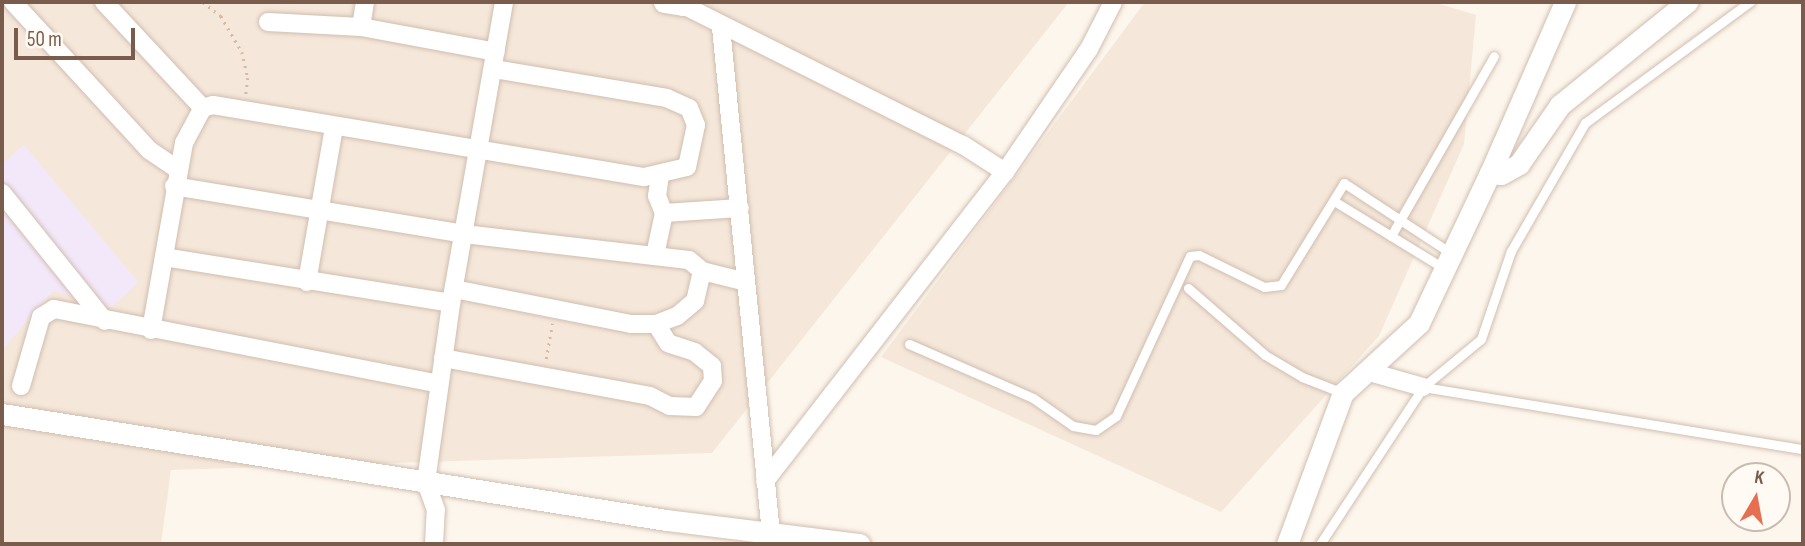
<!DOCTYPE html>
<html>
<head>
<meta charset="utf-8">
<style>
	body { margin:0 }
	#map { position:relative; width:1805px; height:546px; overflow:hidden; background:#fdf6ec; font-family:"Sofia Sans Condensed",sans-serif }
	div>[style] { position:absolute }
	.residential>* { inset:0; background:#f5e8da }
	.education>* { inset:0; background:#f3e8fa }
	.path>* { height:2.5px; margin-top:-1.25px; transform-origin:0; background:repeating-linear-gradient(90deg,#d9b8a5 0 2px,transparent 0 7px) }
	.roads { filter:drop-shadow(0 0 2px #d1beb0) drop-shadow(0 0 2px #d1beb0) }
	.service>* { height:9px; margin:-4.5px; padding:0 4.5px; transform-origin:4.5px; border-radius:4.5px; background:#fff }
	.minor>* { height:18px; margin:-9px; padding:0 9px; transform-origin:9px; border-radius:9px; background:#fff }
	.tertiary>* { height:21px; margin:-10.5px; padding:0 10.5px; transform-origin:10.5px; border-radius:10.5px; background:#fff }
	span { translate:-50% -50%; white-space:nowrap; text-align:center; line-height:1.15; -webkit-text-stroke:7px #fffaf3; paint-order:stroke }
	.frame { position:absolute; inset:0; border:4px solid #7a5c4d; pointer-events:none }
	.north { position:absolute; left:1721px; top:462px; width:70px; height:70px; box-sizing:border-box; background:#fffaf3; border:2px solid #cabbb1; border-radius:50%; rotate:10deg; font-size:19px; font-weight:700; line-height:28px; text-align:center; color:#7a5c4d }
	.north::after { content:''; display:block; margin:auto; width:24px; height:32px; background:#e76f51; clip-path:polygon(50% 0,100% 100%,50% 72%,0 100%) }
	.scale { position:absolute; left:14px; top:28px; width:121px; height:32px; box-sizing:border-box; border:4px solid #7a5c4d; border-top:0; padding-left:9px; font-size:21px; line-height:24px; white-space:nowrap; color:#7a5c4d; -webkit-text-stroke:5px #fffaf3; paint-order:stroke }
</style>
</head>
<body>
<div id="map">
	<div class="residential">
		<div style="clip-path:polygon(2px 2px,1069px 2px,712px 453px,171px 470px,161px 544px,2px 544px)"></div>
		<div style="clip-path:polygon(1145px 2px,1433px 2px,1476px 15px,1464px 144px,1379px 336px,1221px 512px,881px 357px)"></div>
	</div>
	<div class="education">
		<div style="clip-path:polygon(24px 145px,138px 282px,112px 307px,53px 291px,2px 350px,2px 164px)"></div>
	</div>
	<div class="path">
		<div style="left:203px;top:2px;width:23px;rotate:38deg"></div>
		<div style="left:221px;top:16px;width:42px;rotate:59.7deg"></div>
		<div style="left:242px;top:52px;width:27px;rotate:77deg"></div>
		<div style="left:248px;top:78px;width:17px;rotate:97deg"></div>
		<div style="left:546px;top:359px;width:36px;rotate:-80deg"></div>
	</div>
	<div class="roads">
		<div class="service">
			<div style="left:1334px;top:201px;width:130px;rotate:31.5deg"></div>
			<div style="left:1391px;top:236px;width:207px;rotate:-60.2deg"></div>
			<div style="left:1188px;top:288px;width:102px;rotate:41deg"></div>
			<div style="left:1265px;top:355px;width:43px;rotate:30.7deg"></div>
			<div style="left:1302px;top:377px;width:44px;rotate:21.3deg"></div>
			<div style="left:909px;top:344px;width:135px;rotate:23.5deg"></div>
			<div style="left:1033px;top:398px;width:49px;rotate:35deg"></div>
			<div style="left:1073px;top:426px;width:23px;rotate:10deg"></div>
			<div style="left:1096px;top:430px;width:24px;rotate:-35deg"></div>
			<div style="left:1116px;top:416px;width:176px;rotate:-65.2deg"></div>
			<div style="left:1190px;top:256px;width:9px;rotate:-6deg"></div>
			<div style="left:1199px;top:255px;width:72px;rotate:26.2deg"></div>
			<div style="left:1264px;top:287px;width:17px;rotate:-7deg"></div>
			<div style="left:1281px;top:285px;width:120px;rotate:-58.3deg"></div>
			<div style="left:1344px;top:183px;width:129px;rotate:33.3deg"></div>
			<div style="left:1423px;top:387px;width:385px;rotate:9.3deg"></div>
			<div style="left:1320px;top:544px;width:188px;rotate:-56.7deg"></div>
			<div style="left:1423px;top:387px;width:75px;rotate:-39.6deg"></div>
			<div style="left:1481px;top:339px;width:93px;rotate:-71.2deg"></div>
			<div style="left:1511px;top:251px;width:148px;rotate:-60deg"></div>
			<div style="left:1585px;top:123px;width:205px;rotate:-36.3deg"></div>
		</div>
		<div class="minor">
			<div style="left:13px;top:2px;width:201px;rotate:47.4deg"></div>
			<div style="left:149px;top:150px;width:34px;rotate:34deg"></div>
			<div style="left:104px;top:2px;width:145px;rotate:47deg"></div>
			<div style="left:683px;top:5px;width:313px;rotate:26.6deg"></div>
			<div style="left:963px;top:145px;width:50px;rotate:32.7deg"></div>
			<div style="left:268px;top:22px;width:93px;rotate:3.1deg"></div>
			<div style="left:361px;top:27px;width:137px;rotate:10.5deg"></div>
			<div style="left:361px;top:27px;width:25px;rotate:-81deg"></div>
			<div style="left:721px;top:27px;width:508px;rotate:84.36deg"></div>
			<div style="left:660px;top:175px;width:21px;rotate:98deg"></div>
			<div style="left:657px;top:196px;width:18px;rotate:68deg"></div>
			<div style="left:174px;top:186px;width:294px;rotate:9.4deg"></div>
			<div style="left:464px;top:234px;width:226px;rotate:6.6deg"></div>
			<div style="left:689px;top:260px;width:17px;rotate:40deg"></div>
			<div style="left:702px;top:271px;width:31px;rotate:103deg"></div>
			<div style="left:695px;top:301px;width:23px;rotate:140deg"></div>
			<div style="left:677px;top:316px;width:22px;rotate:159deg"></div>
			<div style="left:656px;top:324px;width:25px;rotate:180deg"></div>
			<div style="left:631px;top:324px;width:179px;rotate:-168.8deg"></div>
			<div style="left:2px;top:193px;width:164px;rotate:51.2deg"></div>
			<div style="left:655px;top:255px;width:43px;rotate:-77.9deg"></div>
			<div style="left:664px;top:213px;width:76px;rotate:-3.8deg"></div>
			<div style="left:164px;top:257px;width:291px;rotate:9.1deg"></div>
			<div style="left:702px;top:271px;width:45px;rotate:14deg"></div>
			<div style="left:307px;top:282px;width:156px;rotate:-80.1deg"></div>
			<div style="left:151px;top:330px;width:190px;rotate:-80deg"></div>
			<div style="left:184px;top:143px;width:40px;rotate:-62deg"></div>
			<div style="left:203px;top:108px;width:10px;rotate:-17deg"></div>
			<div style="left:213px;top:105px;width:437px;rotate:9.5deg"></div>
			<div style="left:644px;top:177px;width:44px;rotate:-13.1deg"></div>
			<div style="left:687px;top:167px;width:43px;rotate:-77.9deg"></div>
			<div style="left:696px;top:125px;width:18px;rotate:-112deg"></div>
			<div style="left:689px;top:108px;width:24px;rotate:-156deg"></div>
			<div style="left:667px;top:98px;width:176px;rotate:-170.5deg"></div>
			<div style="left:443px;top:358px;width:210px;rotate:10.4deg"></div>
			<div style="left:650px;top:396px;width:22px;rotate:27deg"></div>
			<div style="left:670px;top:406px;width:26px;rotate:2deg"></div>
			<div style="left:696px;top:407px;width:31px;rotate:-57deg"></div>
			<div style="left:713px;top:381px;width:15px;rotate:-94deg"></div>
			<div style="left:712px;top:366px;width:22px;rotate:-141deg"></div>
			<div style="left:695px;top:352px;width:28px;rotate:-162deg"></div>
			<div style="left:668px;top:343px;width:22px;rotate:-122deg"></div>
			<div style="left:1366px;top:371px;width:59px;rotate:15.7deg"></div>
			<div style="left:21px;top:386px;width:72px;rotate:-73.8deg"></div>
			<div style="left:41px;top:317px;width:15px;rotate:-32deg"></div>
			<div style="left:54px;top:309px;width:392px;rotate:11deg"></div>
			<div style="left:765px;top:481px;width:391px;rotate:-52.2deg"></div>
			<div style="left:1005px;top:172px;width:149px;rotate:-55.7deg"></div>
			<div style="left:1089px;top:49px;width:53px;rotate:-62.9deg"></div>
			<div style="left:434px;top:544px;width:34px;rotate:-87deg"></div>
			<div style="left:436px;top:510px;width:30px;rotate:-110deg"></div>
			<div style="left:426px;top:482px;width:181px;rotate:-82deg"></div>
			<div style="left:451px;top:303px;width:306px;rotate:-80deg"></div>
		</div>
		<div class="tertiary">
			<div style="left:664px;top:2px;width:19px;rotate:9deg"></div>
			<div style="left:683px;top:5px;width:4px;rotate:-56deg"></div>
			<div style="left:1490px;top:173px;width:187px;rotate:-66.3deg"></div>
			<div style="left:2px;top:414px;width:672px;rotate:9.07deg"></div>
			<div style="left:666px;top:520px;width:195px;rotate:7.1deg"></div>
			<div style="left:1287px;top:544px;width:161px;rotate:-69.7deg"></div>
			<div style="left:1343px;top:393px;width:103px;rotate:-42.6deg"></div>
			<div style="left:1419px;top:323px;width:166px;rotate:-64.7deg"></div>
			<div style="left:1490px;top:173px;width:11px;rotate:5deg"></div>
			<div style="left:1501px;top:174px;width:21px;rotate:-29deg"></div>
			<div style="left:1519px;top:164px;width:72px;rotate:-55.2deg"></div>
			<div style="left:1560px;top:105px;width:164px;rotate:-39deg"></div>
		</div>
	</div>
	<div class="frame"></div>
	<div class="north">K</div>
	<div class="scale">50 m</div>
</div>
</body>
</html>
